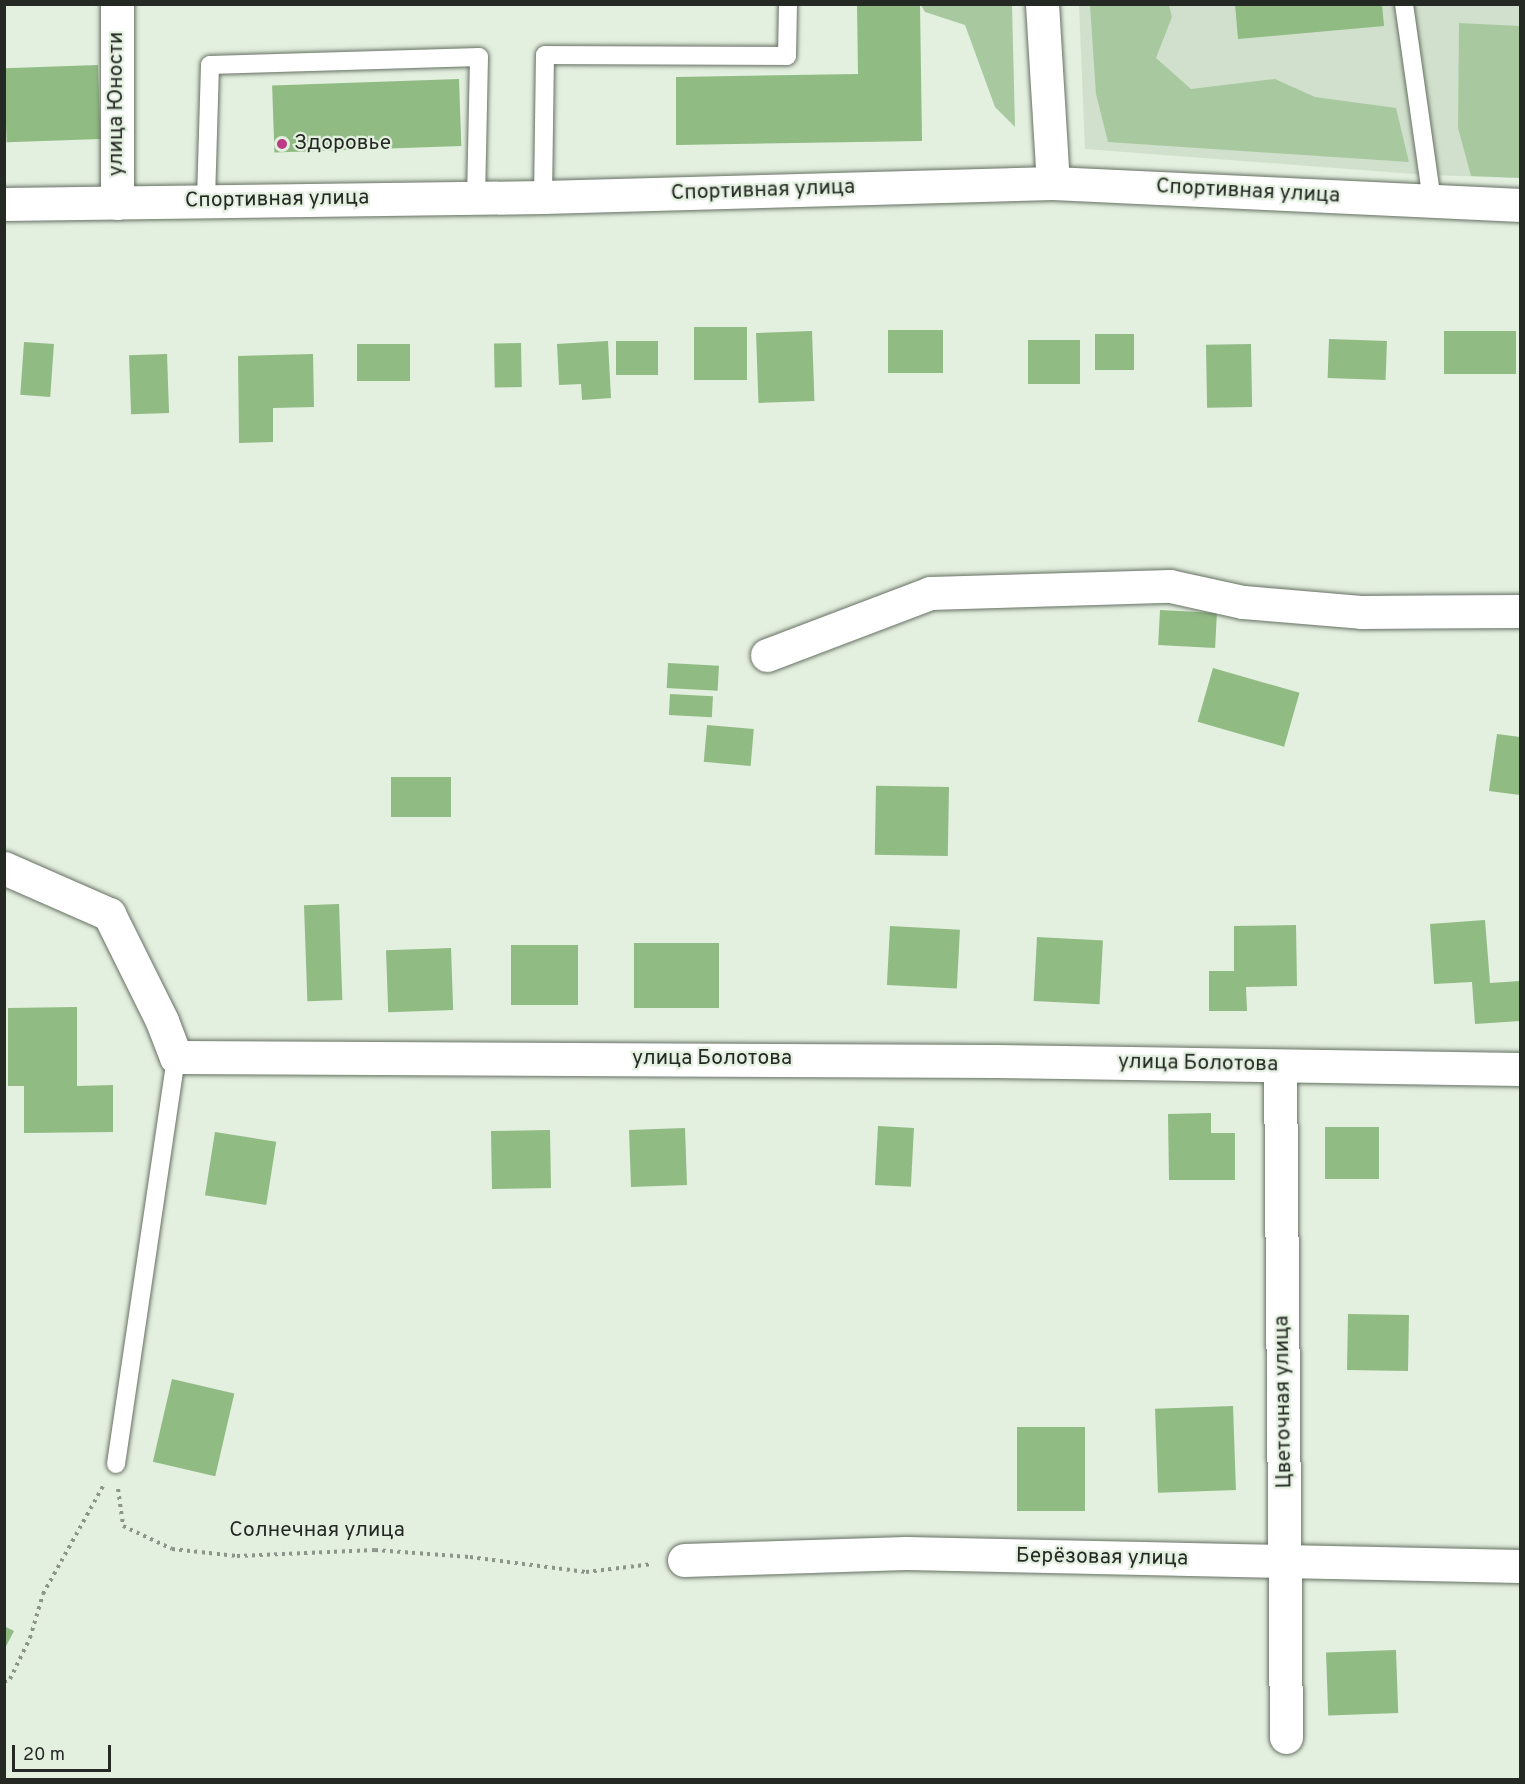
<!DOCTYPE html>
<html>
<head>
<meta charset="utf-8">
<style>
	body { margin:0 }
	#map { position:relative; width:1525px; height:1784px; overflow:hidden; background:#e3efdf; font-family:Overpass,sans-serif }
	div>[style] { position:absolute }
	.built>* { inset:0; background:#d1e0cc }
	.green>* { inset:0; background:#a8c99f }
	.building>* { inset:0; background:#90bb83; transform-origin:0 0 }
	.path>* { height:4px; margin-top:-2px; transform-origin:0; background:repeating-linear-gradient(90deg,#8c958a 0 3px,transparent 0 7.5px) }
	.roads { filter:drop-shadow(0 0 2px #667163) drop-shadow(0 0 2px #667163) }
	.service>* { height:18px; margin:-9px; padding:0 9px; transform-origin:9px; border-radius:9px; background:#fff }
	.minor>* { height:33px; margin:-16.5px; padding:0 16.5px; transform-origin:16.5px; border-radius:16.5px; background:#fff }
	.tertiary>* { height:33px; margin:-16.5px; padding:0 16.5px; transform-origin:16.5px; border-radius:16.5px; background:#fff }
	.secondary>* { height:33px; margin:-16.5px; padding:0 16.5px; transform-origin:16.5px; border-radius:16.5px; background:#fff }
	.dots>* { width:16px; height:16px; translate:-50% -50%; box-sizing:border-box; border:3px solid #e3efdf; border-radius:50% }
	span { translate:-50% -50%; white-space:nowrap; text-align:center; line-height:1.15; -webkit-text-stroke:4.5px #e3efdf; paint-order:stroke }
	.street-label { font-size:21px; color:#252924 }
	.poi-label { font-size:21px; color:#252924 }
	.left { translate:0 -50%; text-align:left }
	.frame { position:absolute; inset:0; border:6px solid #252924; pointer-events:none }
	.scale { position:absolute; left:12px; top:1745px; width:99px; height:27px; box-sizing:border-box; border:3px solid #252924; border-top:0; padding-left:8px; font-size:18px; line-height:21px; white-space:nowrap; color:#252924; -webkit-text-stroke:4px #e3efdf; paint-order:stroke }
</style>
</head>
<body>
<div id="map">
	<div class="built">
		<div style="clip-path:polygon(1079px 5px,1520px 5px,1520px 178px,1427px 175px,1085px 149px)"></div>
	</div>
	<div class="green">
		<div style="clip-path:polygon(921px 5px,1012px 5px,1015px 127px,995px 107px,965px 25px,925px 12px)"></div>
		<div style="clip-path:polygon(1090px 5px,1169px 5px,1172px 17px,1156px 58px,1191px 89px,1275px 79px,1315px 97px,1396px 108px,1409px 162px,1108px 142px,1096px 94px)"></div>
		<div style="clip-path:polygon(1459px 23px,1520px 26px,1520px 178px,1471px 176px,1458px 128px)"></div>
	</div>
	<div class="building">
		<div style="clip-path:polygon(857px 4px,920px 4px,922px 141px,676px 145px,676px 77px,858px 74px)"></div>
		<div style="clip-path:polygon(1235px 4px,1382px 4px,1384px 26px,1238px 39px)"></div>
		<div style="left:98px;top:65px;width:74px;height:94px;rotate:88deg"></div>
		<div style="left:459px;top:79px;width:67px;height:187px;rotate:88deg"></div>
		<div style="left:747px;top:327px;width:53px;height:53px;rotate:90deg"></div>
		<div style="left:888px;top:330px;width:55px;height:43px"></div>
		<div style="left:812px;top:331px;width:70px;height:56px;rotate:88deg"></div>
		<div style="left:1444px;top:331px;width:72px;height:43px"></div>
		<div style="left:1095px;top:334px;width:39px;height:36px"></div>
		<div style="left:1329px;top:339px;width:58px;height:39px;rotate:2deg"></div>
		<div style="left:1028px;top:340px;width:52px;height:44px"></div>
		<div style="clip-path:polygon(608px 341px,611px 398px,582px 400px,581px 384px,559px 385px,557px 344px)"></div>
		<div style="left:658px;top:341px;width:34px;height:42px;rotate:90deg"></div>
		<div style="left:24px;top:342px;width:30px;height:53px;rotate:4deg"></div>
		<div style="left:521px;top:343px;width:44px;height:27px;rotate:89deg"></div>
		<div style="left:410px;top:344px;width:37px;height:53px;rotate:90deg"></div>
		<div style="left:1251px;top:344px;width:63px;height:45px;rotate:89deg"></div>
		<div style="left:167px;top:354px;width:59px;height:38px;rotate:88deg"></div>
		<div style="clip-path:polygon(313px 354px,314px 407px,273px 408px,273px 442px,239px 443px,238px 356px)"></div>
		<div style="left:1160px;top:610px;width:57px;height:35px;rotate:3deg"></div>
		<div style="left:668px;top:663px;width:51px;height:25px;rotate:3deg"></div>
		<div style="left:1213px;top:668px;width:90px;height:56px;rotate:16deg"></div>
		<div style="left:670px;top:694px;width:43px;height:21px;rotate:3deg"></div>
		<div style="left:707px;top:725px;width:47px;height:37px;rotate:5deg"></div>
		<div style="clip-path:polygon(1497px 734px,1520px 737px,1520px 795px,1489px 791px)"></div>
		<div style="left:391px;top:777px;width:60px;height:40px"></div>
		<div style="left:949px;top:787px;width:69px;height:73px;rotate:91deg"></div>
		<div style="left:339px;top:904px;width:96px;height:35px;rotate:88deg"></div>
		<div style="clip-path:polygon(1485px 920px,1490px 983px,1520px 981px,1520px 1021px,1475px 1024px,1472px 982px,1434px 984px,1430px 924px)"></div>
		<div style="clip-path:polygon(1296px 925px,1297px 986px,1246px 987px,1247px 1011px,1209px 1011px,1209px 971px,1234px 971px,1234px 926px)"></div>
		<div style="left:890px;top:926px;width:70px;height:59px;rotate:3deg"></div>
		<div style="left:1037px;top:937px;width:66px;height:64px;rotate:3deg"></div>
		<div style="left:634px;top:943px;width:85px;height:65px"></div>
		<div style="left:511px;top:945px;width:67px;height:60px"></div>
		<div style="left:451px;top:948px;width:62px;height:65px;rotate:88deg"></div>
		<div style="clip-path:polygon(77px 1007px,77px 1086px,113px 1085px,113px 1132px,24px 1133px,24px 1086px,8px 1086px,8px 1008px)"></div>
		<div style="clip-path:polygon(1211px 1113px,1211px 1133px,1235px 1133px,1235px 1180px,1169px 1180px,1168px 1114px)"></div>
		<div style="left:878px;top:1126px;width:36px;height:59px;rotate:3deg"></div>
		<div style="left:1325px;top:1127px;width:54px;height:52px"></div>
		<div style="left:685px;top:1128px;width:57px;height:56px;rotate:88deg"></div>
		<div style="left:550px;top:1130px;width:58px;height:59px;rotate:89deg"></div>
		<div style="left:215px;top:1132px;width:62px;height:64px;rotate:9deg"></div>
		<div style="left:1348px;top:1314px;width:61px;height:56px;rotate:1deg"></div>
		<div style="left:172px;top:1379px;width:64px;height:85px;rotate:13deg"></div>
		<div style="left:1233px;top:1406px;width:84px;height:78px;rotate:88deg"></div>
		<div style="left:1017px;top:1427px;width:68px;height:84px"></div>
		<div style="clip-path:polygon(4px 1626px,14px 1631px,4px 1650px)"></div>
		<div style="left:1396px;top:1650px;width:63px;height:70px;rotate:88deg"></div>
	</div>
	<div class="path">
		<div style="left:118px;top:1489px;width:37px;rotate:82deg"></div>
		<div style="left:123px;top:1526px;width:54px;rotate:25.1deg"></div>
		<div style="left:172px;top:1549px;width:65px;rotate:6.1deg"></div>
		<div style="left:237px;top:1556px;width:138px;rotate:-2.5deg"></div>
		<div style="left:375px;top:1550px;width:95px;rotate:4.2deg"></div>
		<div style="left:470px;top:1557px;width:117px;rotate:7.4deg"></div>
		<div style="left:586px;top:1572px;width:67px;rotate:-6.8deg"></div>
		<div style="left:4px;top:1682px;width:7px;rotate:-27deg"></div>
		<div style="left:10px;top:1679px;width:46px;rotate:-64deg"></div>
		<div style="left:30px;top:1638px;width:46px;rotate:-73.5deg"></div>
		<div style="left:43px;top:1594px;width:124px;rotate:-60.9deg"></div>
	</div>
	<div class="roads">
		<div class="service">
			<div style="left:1404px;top:4px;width:199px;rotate:81.9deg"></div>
			<div style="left:543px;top:197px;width:142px;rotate:-89.2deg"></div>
			<div style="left:545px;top:55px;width:242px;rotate:0.2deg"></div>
			<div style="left:787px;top:56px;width:52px;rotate:-88.9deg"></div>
			<div style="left:206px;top:200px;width:135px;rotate:-88.3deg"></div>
			<div style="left:210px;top:65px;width:269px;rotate:-1.7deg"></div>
			<div style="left:479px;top:57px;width:140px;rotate:91.2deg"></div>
			<div style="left:116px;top:1464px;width:411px;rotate:-81.6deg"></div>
		</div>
		<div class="minor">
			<div style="left:117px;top:203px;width:199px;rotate:-90deg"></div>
			<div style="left:767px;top:655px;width:174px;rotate:-20.8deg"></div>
			<div style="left:930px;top:593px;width:240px;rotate:-1.7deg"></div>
			<div style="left:1170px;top:586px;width:75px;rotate:12.4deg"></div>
			<div style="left:1243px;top:602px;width:118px;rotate:4.8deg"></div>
			<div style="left:1361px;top:612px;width:159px;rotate:-0.4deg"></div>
			<div style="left:4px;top:868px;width:115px;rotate:23.7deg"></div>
			<div style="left:109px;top:914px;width:119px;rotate:63.6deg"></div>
			<div style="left:162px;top:1021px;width:39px;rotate:69deg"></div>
			<div style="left:176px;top:1057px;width:820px;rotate:0.28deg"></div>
			<div style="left:996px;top:1061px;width:524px;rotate:0.87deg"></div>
			<div style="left:1280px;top:1066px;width:671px;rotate:89.49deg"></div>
			<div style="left:684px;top:1560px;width:222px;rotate:-1.8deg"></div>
			<div style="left:906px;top:1553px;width:614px;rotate:1.21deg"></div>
		</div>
		<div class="tertiary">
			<div style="left:4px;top:204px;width:539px;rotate:-0.74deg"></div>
			<div style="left:543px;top:197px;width:510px;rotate:-1.57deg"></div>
		</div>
		<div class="secondary">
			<div style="left:1042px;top:4px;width:179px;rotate:86.5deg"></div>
			<div style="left:1053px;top:183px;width:468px;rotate:2.7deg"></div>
		</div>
	</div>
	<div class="dots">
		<div style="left:282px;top:144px;background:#bb3b85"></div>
	</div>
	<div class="street-label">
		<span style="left:117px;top:104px;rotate:-90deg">улица Юности</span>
		<span style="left:763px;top:191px;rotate:-2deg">Спортивная улица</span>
		<span style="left:1248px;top:192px;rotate:3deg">Спортивная улица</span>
		<span style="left:277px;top:200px;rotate:-1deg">Спортивная улица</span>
		<span style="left:712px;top:1059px">улица Болотова</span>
		<span style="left:1198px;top:1064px;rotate:1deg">улица Болотова</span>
		<span style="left:1284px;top:1402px;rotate:-91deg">Цветочная улица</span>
		<span style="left:317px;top:1531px">Солнечная улица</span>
		<span style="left:1102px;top:1558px;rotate:1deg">Берёзовая улица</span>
	</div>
	<div class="poi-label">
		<span class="left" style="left:294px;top:144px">Здоровье</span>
	</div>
	<div class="frame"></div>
	<div class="scale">20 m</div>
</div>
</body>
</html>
